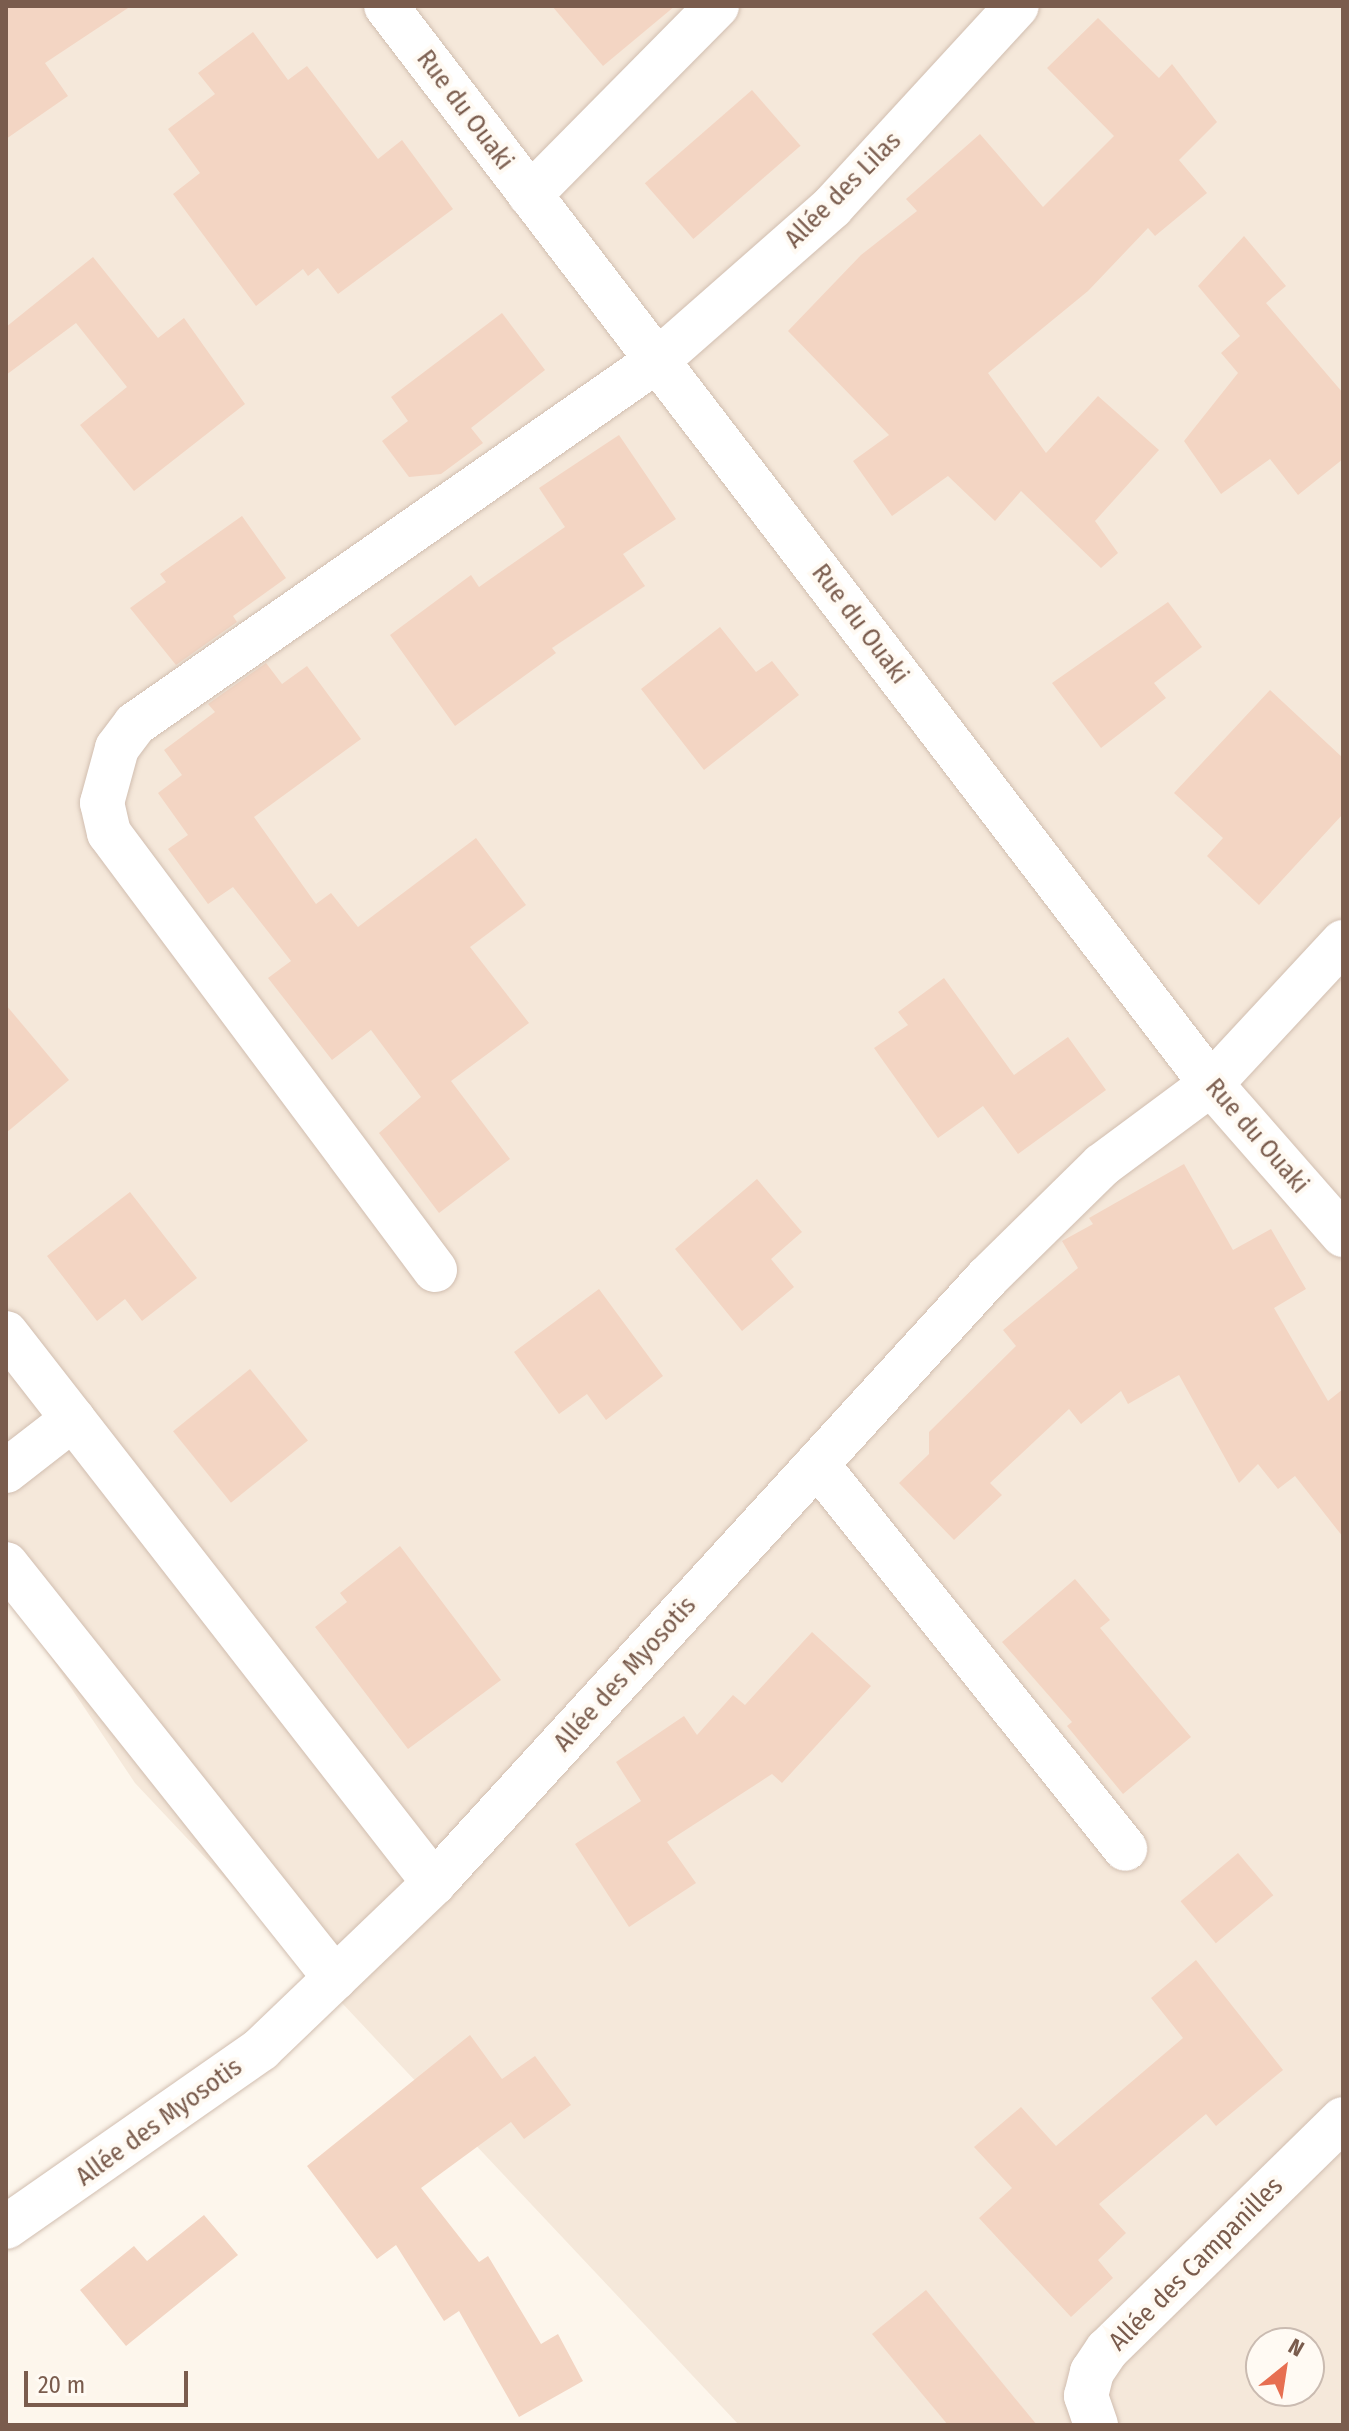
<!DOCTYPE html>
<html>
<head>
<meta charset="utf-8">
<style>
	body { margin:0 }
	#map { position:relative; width:1349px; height:2431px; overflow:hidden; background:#fdf6ec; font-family:"Fira Sans Condensed",sans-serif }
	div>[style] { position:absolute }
	.residential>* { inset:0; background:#f5e8da }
	.building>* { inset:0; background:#f3d5c3; transform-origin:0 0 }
	.roads { filter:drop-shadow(0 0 2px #d1beb0) drop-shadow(0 0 2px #d1beb0) }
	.minor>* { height:44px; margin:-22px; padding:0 22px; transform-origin:22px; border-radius:22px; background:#fff }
	.tertiary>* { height:44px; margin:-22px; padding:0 22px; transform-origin:22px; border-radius:22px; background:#fff }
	span { translate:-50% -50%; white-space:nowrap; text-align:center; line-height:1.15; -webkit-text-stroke:8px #fffaf3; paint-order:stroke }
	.street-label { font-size:26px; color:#7a5c4d }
	.frame { position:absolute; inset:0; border:8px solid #7a5c4d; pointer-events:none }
	.north { position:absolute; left:1245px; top:2327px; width:80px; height:80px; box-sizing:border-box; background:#fffaf3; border:2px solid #cabbb1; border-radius:50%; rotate:30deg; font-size:22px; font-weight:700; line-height:32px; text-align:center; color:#7a5c4d }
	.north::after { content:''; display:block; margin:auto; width:28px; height:36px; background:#e76f51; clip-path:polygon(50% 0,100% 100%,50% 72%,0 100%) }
	.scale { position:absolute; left:24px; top:2371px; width:164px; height:36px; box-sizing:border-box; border:4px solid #7a5c4d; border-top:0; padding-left:10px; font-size:24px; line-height:28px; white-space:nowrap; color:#7a5c4d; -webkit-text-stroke:6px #fffaf3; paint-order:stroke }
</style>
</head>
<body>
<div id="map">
	<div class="residential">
		<div style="clip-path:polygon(evenodd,6px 6px,1343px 6px,1343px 2425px,739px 2425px,135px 1783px,6px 1591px,6px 6px,1261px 2343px,1309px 2343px,1309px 2391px,1261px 2391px,1261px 2343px)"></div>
	</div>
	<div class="building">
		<div style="clip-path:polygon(6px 6px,131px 6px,45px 63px,68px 96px,6px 139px)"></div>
		<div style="clip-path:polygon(552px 6px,675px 6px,603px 66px)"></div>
		<div style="clip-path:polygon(1098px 18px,1159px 78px,1172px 64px,1217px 122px,1179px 160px,1207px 193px,1155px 236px,1148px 228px,1088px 291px,988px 373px,1046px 453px,1098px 396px,1159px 450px,1095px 521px,1118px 553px,1101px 568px,1021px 491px,995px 521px,948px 476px,892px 516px,853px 461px,889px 435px,788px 331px,861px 255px,917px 211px,906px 199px,980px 134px,1043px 207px,1114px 136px,1047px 68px)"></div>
		<div style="clip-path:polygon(253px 32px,288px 80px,307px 66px,378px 159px,402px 140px,453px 209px,338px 294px,318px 268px,308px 276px,303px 269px,256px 306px,173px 194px,200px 173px,168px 129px,215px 94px,198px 73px)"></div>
		<div style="left:752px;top:90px;width:74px;height:142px;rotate:49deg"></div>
		<div style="clip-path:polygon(1244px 236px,1286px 286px,1266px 303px,1343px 393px,1343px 459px,1298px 495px,1270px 459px,1221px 494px,1184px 441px,1238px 373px,1221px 353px,1240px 336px,1198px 286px)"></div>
		<div style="clip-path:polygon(93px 257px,158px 338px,184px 318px,245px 404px,134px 491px,80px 425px,127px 387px,76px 323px,6px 375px,6px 327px)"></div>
		<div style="clip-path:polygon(502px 313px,545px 370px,471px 428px,483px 443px,441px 474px,409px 477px,382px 441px,408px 421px,391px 397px)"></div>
		<div style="clip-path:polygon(619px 435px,676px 519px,623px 554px,645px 586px,552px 648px,556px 653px,455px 726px,390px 635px,471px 575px,479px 587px,565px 527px,539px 488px)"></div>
		<div style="clip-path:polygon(242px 516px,286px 578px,233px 616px,237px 622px,176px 665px,130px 608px,166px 582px,160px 574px)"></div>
		<div style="clip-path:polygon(1168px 602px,1202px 647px,1154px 683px,1166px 698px,1101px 748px,1052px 683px)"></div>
		<div style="clip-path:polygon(720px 627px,756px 672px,772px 661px,799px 695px,704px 770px,641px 689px)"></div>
		<div style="clip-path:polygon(266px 663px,282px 684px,307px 666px,361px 739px,254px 817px,316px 904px,331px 893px,358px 927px,476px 838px,526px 905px,470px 947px,529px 1023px,451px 1081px,510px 1159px,439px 1213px,379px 1133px,421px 1097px,371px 1030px,332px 1060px,268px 978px,291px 961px,233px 887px,208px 904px,168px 849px,188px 835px,158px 793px,182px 775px,164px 750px,215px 712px,208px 704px)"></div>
		<div style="clip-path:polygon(1270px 690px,1343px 758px,1343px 814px,1259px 905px,1207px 856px,1223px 838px,1174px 793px)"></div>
		<div style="clip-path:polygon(944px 978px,1014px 1075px,1068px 1037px,1106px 1090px,1018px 1154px,983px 1106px,938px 1138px,874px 1048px,908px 1025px,898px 1012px)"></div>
		<div style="clip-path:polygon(6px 1005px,69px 1080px,6px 1133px)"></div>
		<div style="clip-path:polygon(1184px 1164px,1233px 1250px,1271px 1229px,1306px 1289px,1274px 1308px,1328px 1401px,1343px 1389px,1343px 1537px,1295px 1476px,1278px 1489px,1258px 1464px,1239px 1483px,1179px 1375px,1128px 1404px,1121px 1391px,1081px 1424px,1069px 1409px,990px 1483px,1002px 1495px,954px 1540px,899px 1483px,929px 1454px,929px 1432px,1016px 1346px,1003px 1330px,1078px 1268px,1062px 1241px,1093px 1224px,1089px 1218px)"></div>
		<div style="clip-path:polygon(757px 1179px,802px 1232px,771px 1259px,794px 1287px,742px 1331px,675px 1249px)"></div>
		<div style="clip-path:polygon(130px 1192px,197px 1278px,142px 1321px,125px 1299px,97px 1321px,47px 1256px)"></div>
		<div style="clip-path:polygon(599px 1289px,663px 1376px,606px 1420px,587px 1394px,559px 1414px,514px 1352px)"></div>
		<div style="left:250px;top:1369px;width:92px;height:99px;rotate:51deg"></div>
		<div style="clip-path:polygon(400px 1546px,501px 1680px,408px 1749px,315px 1627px,347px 1602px,340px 1593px)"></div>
		<div style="clip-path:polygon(1075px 1579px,1110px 1620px,1100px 1628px,1191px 1737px,1123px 1794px,1067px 1726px,1072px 1722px,1002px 1642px)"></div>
		<div style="clip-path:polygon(812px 1632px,871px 1686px,782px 1783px,772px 1774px,667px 1842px,696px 1883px,629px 1927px,575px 1844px,641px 1801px,616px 1762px,684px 1716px,697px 1735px,733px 1695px,745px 1705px)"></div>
		<div style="left:1238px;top:1853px;width:55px;height:75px;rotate:50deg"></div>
		<div style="clip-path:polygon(1196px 1960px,1283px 2070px,1216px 2126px,1206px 2114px,1099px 2204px,1126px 2233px,1098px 2260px,1113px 2278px,1071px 2317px,979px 2218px,1012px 2188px,974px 2147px,1021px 2107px,1056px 2146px,1183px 2038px,1151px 1998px)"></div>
		<div style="clip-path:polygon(470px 2035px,502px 2079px,535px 2056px,571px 2105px,524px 2139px,511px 2122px,421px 2188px,479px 2262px,488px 2256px,541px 2344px,558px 2334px,583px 2381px,519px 2417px,459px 2311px,444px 2321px,396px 2245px,377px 2259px,307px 2166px)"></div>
		<div style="clip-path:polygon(204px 2215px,238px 2255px,126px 2346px,80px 2290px,134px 2246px,147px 2261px)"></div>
		<div style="clip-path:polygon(926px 2290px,1037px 2425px,948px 2425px,872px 2334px)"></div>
	</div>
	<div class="roads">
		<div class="minor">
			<div style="left:530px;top:195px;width:266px;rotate:-45.3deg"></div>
			<div style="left:435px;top:1270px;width:545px;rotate:-126.72deg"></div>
			<div style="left:109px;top:833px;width:31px;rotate:-103deg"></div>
			<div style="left:102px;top:803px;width:57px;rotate:-74.7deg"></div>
			<div style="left:117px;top:748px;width:30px;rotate:-53deg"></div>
			<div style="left:135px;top:724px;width:637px;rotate:-34.84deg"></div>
			<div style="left:658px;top:360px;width:232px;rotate:-41.3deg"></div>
			<div style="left:832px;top:207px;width:273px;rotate:-47.4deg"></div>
			<div style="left:6px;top:1333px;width:697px;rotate:52.11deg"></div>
			<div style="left:817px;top:1464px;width:493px;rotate:51.3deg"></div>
			<div style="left:6px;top:1471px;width:85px;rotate:-37.8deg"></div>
			<div style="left:6px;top:1564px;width:529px;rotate:51.53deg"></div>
			<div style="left:6px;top:2227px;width:311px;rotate:-34.9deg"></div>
			<div style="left:261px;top:2049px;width:240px;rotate:-43.8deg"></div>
			<div style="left:434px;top:1883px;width:820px;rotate:-47.57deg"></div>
			<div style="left:987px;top:1278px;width:161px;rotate:-44.5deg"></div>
			<div style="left:1102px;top:1165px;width:136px;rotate:-36.6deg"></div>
			<div style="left:1211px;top:1084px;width:194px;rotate:-47.1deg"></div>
			<div style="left:1096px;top:2425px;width:31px;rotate:-109deg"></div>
			<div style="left:1086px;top:2396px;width:25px;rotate:-76deg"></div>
			<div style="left:1092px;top:2372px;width:27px;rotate:-56deg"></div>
			<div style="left:1107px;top:2350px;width:330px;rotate:-44.4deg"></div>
		</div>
		<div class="tertiary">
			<div style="left:386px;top:6px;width:1357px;rotate:52.57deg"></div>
			<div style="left:1211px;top:1084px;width:201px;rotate:48.8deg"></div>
		</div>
	</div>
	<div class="street-label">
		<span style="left:465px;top:110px;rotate:53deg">Rue du Ouaki</span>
		<span style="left:843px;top:190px;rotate:-45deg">Allée des Lilas</span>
		<span style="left:860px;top:624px;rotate:53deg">Rue du Ouaki</span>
		<span style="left:1257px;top:1136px;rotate:49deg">Rue du Ouaki</span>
		<span style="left:625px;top:1674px;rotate:-48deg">Allée des Myosotis</span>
		<span style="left:159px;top:2122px;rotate:-36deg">Allée des Myosotis</span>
		<span style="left:1196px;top:2264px;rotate:-45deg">Allée des Campanilles</span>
	</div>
	<div class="frame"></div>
	<div class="north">N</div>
	<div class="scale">20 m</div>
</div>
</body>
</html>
